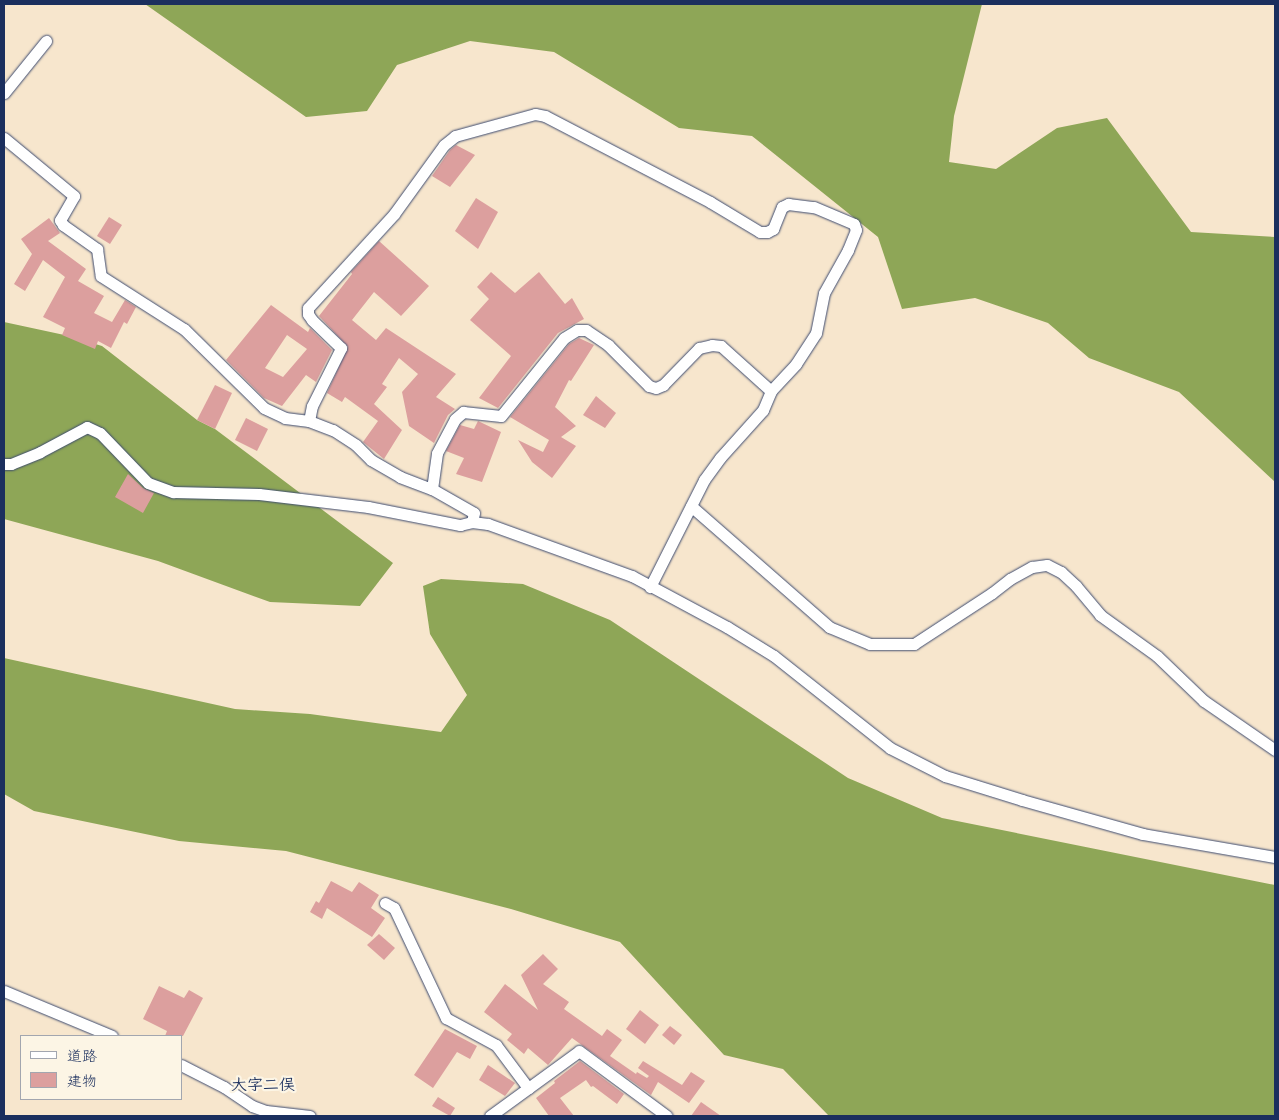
<!DOCTYPE html>
<meta charset="utf-8">
<style>
body{margin:0}
#map{position:relative;width:1279px;height:1120px;overflow:hidden;background:#f7e6cd;font-family:"Playpen Sans","Klee One",sans-serif}
div>[style]{position:absolute}
[style*='--x']{left:calc(var(--x)*1px);top:calc(var(--y)*1px);width:calc(var(--w)*1px);rotate:calc(var(--a)*1deg)}
.forest>*{inset:0;background:#8ea657}
.building>*{inset:0;background:#dc9f9e}
.roads{filter:drop-shadow(0 0 1px #3c4a6f) drop-shadow(0 0 1px #3c4a6f)}
.minor>*{height:11px;margin:-5.5px;padding:0 5.5px;transform-origin:5.5px;border-radius:5.5px;background:#fff}
span{translate:-50% -50%;white-space:nowrap;text-align:center;line-height:1.15;-webkit-text-stroke:4.5px #fcf5e5;paint-order:stroke}
.quarter-label{font-size:16px;color:#1b2f5e;font-weight:700}
.frame{position:absolute;inset:0;border:5px solid #1b2f5e;pointer-events:none}
.legend{position:absolute;left:20px;top:1035px;width:162px;height:65px;box-sizing:border-box;background:#fcf5e5;border:1px solid #a2a6af;margin:0;padding:6px 9px;list-style:none;font-size:15px;color:#1b2f5e}
.legend li{display:flex;align-items:center;gap:10px;height:25px}
.legend b{width:25px;border:1px solid #a2a6af}
</style>
<div id="map">
<div class="forest">
<i style="clip-path:polygon(145px 4px,982px 4px,954px 116px,949px 162px,996px 169px,1057px 128px,1107px 118px,1191px 232px,1275px 237px,1275px 482px,1179px 392px,1089px 358px,1048px 323px,975px 298px,902px 309px,878px 237px,752px 136px,679px 128px,554px 52px,470px 41px,397px 65px,367px 111px,306px 117px)"></i>
<i style="clip-path:polygon(4px 322px,69px 336px,102px 346px,197px 420px,215px 429px,393px 563px,360px 606px,270px 602px,158px 561px,4px 519px)"></i>
<i style="clip-path:polygon(441px 579px,523px 584px,610px 620px,848px 778px,942px 818px,1275px 885px,1275px 1116px,829px 1116px,783px 1069px,724px 1055px,620px 942px,511px 909px,286px 851px,179px 841px,34px 811px,4px 794px,4px 658px,235px 709px,310px 714px,441px 732px,467px 695px,430px 634px,423px 586px)"></i>
</div>
<div class="building">
<i style="clip-path:polygon(456px 145px,475px 155px,450px 187px,432px 176px,450px 150px)"></i>
<i style="clip-path:polygon(476px 198px,498px 212px,478px 249px,455px 231px)"></i>
<i style="clip-path:polygon(109px 217px,122px 225px,110px 244px,97px 236px)"></i>
<i style="clip-path:polygon(49px 218px,60px 233px,48px 241px,86px 269px,78px 281px,104px 296px,94px 313px,112px 322px,125px 300px,136px 307px,127px 324px,124px 322px,111px 348px,98px 341px,95px 349px,62px 335px,65px 328px,43px 317px,65px 277px,43px 260px,25px 291px,14px 284px,32px 254px,21px 239px)"></i>
<i style="clip-path:polygon(379px 241px,429px 286px,401px 316px,374px 292px,352px 320px,376px 340px,386px 328px,456px 374px,436px 397px,455px 409px,448px 415px,434px 443px,409px 426px,402px 392px,418px 374px,399px 358px,382px 384px,387px 387px,374px 404px,402px 430px,384px 459px,363px 442px,378px 421px,345px 397px,342px 402px,327px 393px,348px 347px,319px 316px,352px 274px,351px 272px)"></i>
<i style="clip-path:polygon(491px 272px,515px 293px,539px 272px,565px 304px,572px 298px,584px 319px,558px 333px,498px 408px,479px 398px,511px 356px,470px 320px,489px 299px,477px 287px)"></i>
<i style="clip-path:polygon(evenodd,271px 305px,308px 332px,310px 328px,332px 350px,316px 382px,306px 375px,282px 406px,264px 398px,226px 360px,271px 305px,287px 335px,307px 349px,283px 377px,265px 368px,287px 335px)"></i>
<i style="clip-path:polygon(579px 338px,594px 345px,571px 381px,569px 380px,555px 407px,576px 426px,561px 437px,576px 446px,552px 478px,532px 462px,518px 440px,543px 452px,549px 440px,510px 417px,569px 344px)"></i>
<i style="clip-path:polygon(215px 385px,232px 393px,215px 429px,197px 420px)"></i>
<i style="clip-path:polygon(596px 396px,616px 413px,605px 428px,583px 415px)"></i>
<i style="clip-path:polygon(246px 418px,268px 429px,257px 451px,235px 440px)"></i>
<i style="clip-path:polygon(478px 421px,501px 432px,482px 482px,456px 474px,464px 458px,446px 451px,460px 425px,474px 429px)"></i>
<i style="clip-path:polygon(128px 474px,143px 488px,154px 493px,143px 513px,115px 497px)"></i>
<i style="clip-path:polygon(331px 881px,352px 892px,359px 882px,379px 895px,371px 908px,385px 918px,372px 937px,327px 908px,322px 919px,310px 912px,316px 901px,319px 903px)"></i>
<i style="clip-path:polygon(379px 934px,395px 948px,384px 960px,367px 945px)"></i>
<i style="clip-path:polygon(543px 954px,558px 969px,543px 984px,569px 1002px,564px 1009px,602px 1036px,607px 1029px,622px 1040px,610px 1056px,636px 1074px,637px 1072px,647px 1078px,649px 1076px,638px 1068px,643px 1061px,682px 1085px,691px 1072px,705px 1081px,689px 1103px,658px 1082px,651px 1095px,572px 1038px,548px 1065px,528px 1048px,524px 1054px,507px 1040px,512px 1034px,484px 1012px,505px 984px,538px 1010px,521px 975px)"></i>
<i style="clip-path:polygon(159px 986px,184px 998px,189px 990px,203px 998px,183px 1036px,165px 1036px,167px 1031px,143px 1019px)"></i>
<i style="clip-path:polygon(640px 1010px,659px 1025px,645px 1044px,626px 1029px)"></i>
<i style="clip-path:polygon(670px 1026px,682px 1035px,674px 1045px,662px 1035px)"></i>
<i style="clip-path:polygon(445px 1029px,477px 1046px,470px 1059px,457px 1052px,433px 1088px,414px 1075px)"></i>
<i style="clip-path:polygon(580px 1061px,624px 1094px,617px 1104px,593px 1086px,591px 1087px,586px 1080px,560px 1098px,574px 1116px,549px 1116px,536px 1098px,555px 1083px,554px 1081px)"></i>
<i style="clip-path:polygon(488px 1065px,515px 1083px,505px 1096px,479px 1080px)"></i>
<i style="clip-path:polygon(438px 1097px,455px 1108px,450px 1116px,432px 1106px)"></i>
<i style="clip-path:polygon(701px 1102px,721px 1116px,691px 1116px)"></i>
</div>
<div class="roads">
<div class="minor">
<i style="--x:4;--y:93;--w:67;--a:-51.1"></i>
<i style="--x:4;--y:138;--w:91;--a:39.6"></i>
<i style="--x:74;--y:196;--w:28;--a:120"></i>
<i style="--x:60;--y:220;--w:6;--a:59"></i>
<i style="--x:63;--y:225;--w:42;--a:35.2"></i>
<i style="--x:97;--y:249;--w:27;--a:82"></i>
<i style="--x:101;--y:276;--w:98;--a:32.6"></i>
<i style="--x:184;--y:329;--w:112;--a:44.6"></i>
<i style="--x:264;--y:408;--w:23;--a:25"></i>
<i style="--x:285;--y:418;--w:24;--a:7"></i>
<i style="--x:309;--y:421;--w:26;--a:21"></i>
<i style="--x:333;--y:430;--w:27;--a:33"></i>
<i style="--x:356;--y:445;--w:21;--a:45"></i>
<i style="--x:371;--y:460;--w:34;--a:30"></i>
<i style="--x:400;--y:477;--w:34;--a:21"></i>
<i style="--x:432;--y:489;--w:48;--a:29.7"></i>
<i style="--x:474;--y:513;--w:9;--a:103"></i>
<i style="--x:309;--y:421;--w:15;--a:-79"></i>
<i style="--x:312;--y:406;--w:65;--a:-63.4"></i>
<i style="--x:341;--y:348;--w:40;--a:-136"></i>
<i style="--x:312;--y:320;--w:7;--a:-124"></i>
<i style="--x:308;--y:314;--w:6;--a:-90"></i>
<i style="--x:308;--y:308;--w:127;--a:-47.5"></i>
<i style="--x:394;--y:214;--w:85;--a:-54.1"></i>
<i style="--x:444;--y:145;--w:14;--a:-39"></i>
<i style="--x:455;--y:136;--w:83;--a:-15.4"></i>
<i style="--x:535;--y:114;--w:10;--a:11"></i>
<i style="--x:545;--y:116;--w:186;--a:27.5"></i>
<i style="--x:710;--y:202;--w:58;--a:31"></i>
<i style="--x:760;--y:232;--w:7;--a:0"></i>
<i style="--x:767;--y:232;--w:7;--a:-27"></i>
<i style="--x:773;--y:229;--w:24;--a:-68"></i>
<i style="--x:782;--y:207;--w:7;--a:-27"></i>
<i style="--x:788;--y:204;--w:26;--a:7"></i>
<i style="--x:814;--y:207;--w:43;--a:23"></i>
<i style="--x:854;--y:224;--w:6;--a:72"></i>
<i style="--x:856;--y:230;--w:22;--a:112"></i>
<i style="--x:848;--y:250;--w:49;--a:119.2"></i>
<i style="--x:824;--y:293;--w:41;--a:101.3"></i>
<i style="--x:816;--y:333;--w:37;--a:123"></i>
<i style="--x:796;--y:364;--w:37;--a:133"></i>
<i style="--x:771;--y:391;--w:21;--a:113"></i>
<i style="--x:763;--y:410;--w:64;--a:131.9"></i>
<i style="--x:720;--y:458;--w:27;--a:126"></i>
<i style="--x:704;--y:480;--w:120;--a:116.8"></i>
<i style="--x:4;--y:464;--w:7;--a:0"></i>
<i style="--x:11;--y:464;--w:31;--a:-22"></i>
<i style="--x:40;--y:452;--w:53;--a:-28"></i>
<i style="--x:87;--y:427;--w:14;--a:25"></i>
<i style="--x:100;--y:433;--w:69;--a:46.2"></i>
<i style="--x:148;--y:483;--w:27;--a:20"></i>
<i style="--x:173;--y:492;--w:86;--a:1.3"></i>
<i style="--x:259;--y:494;--w:110;--a:6.8"></i>
<i style="--x:368;--y:507;--w:94;--a:11.1"></i>
<i style="--x:460;--y:525;--w:12;--a:-14"></i>
<i style="--x:472;--y:522;--w:16;--a:7"></i>
<i style="--x:488;--y:524;--w:153;--a:19.9"></i>
<i style="--x:632;--y:576;--w:108;--a:28.2"></i>
<i style="--x:727;--y:627;--w:55;--a:31.7"></i>
<i style="--x:774;--y:656;--w:148;--a:38.4"></i>
<i style="--x:890;--y:748;--w:62;--a:27"></i>
<i style="--x:945;--y:776;--w:81;--a:17.3"></i>
<i style="--x:1022;--y:800;--w:126;--a:15.7"></i>
<i style="--x:1143;--y:834;--w:134;--a:9.9"></i>
<i style="--x:432;--y:489;--w:36;--a:-82"></i>
<i style="--x:437;--y:453;--w:38;--a:-62"></i>
<i style="--x:455;--y:419;--w:11;--a:-41"></i>
<i style="--x:463;--y:412;--w:38;--a:6"></i>
<i style="--x:501;--y:416;--w:100;--a:-51.1"></i>
<i style="--x:564;--y:338;--w:15;--a:-32"></i>
<i style="--x:577;--y:330;--w:9;--a:0"></i>
<i style="--x:586;--y:330;--w:27;--a:34"></i>
<i style="--x:608;--y:345;--w:58;--a:45"></i>
<i style="--x:649;--y:386;--w:7;--a:16"></i>
<i style="--x:656;--y:388;--w:8;--a:-23"></i>
<i style="--x:663;--y:385;--w:52;--a:-45.8"></i>
<i style="--x:699;--y:348;--w:13;--a:-13"></i>
<i style="--x:712;--y:345;--w:9;--a:6"></i>
<i style="--x:721;--y:346;--w:67;--a:42"></i>
<i style="--x:691;--y:506;--w:184;--a:41.2"></i>
<i style="--x:829;--y:627;--w:44;--a:22.5"></i>
<i style="--x:870;--y:644;--w:44;--a:0"></i>
<i style="--x:914;--y:644;--w:93;--a:-33.2"></i>
<i style="--x:992;--y:593;--w:23;--a:-38"></i>
<i style="--x:1010;--y:579;--w:25;--a:-29"></i>
<i style="--x:1032;--y:567;--w:15;--a:-8"></i>
<i style="--x:1047;--y:565;--w:16;--a:27"></i>
<i style="--x:1061;--y:572;--w:21;--a:43"></i>
<i style="--x:1076;--y:586;--w:38;--a:50"></i>
<i style="--x:1100;--y:615;--w:70;--a:35.7"></i>
<i style="--x:1157;--y:656;--w:65;--a:43.8"></i>
<i style="--x:1204;--y:701;--w:86;--a:34.6"></i>
<i style="--x:385;--y:903;--w:10;--a:29"></i>
<i style="--x:394;--y:908;--w:122;--a:64.7"></i>
<i style="--x:446;--y:1018;--w:57;--a:28.4"></i>
<i style="--x:496;--y:1045;--w:54;--a:53.3"></i>
<i style="--x:4;--y:991;--w:117;--a:22.6"></i>
<i style="--x:181;--y:1065;--w:48;--a:27.1"></i>
<i style="--x:224;--y:1087;--w:34;--a:34"></i>
<i style="--x:252;--y:1106;--w:15;--a:20"></i>
<i style="--x:266;--y:1111;--w:44;--a:6.5"></i>
<i style="--x:490;--y:1116;--w:110;--a:-36.1"></i>
<i style="--x:579;--y:1051;--w:109;--a:36.5"></i>
</div>
</div>
<div class="quarter-label">
<span style="left:263px;top:1083px">大字二俣</span>
</div>
<div class="frame"></div>
<ul class="legend">
<li><b style="height:6px;background:#fff"></b>道路</li>
<li><b style="height:14px;background:#dc9f9e"></b>建物</li>
</ul>
</div>
